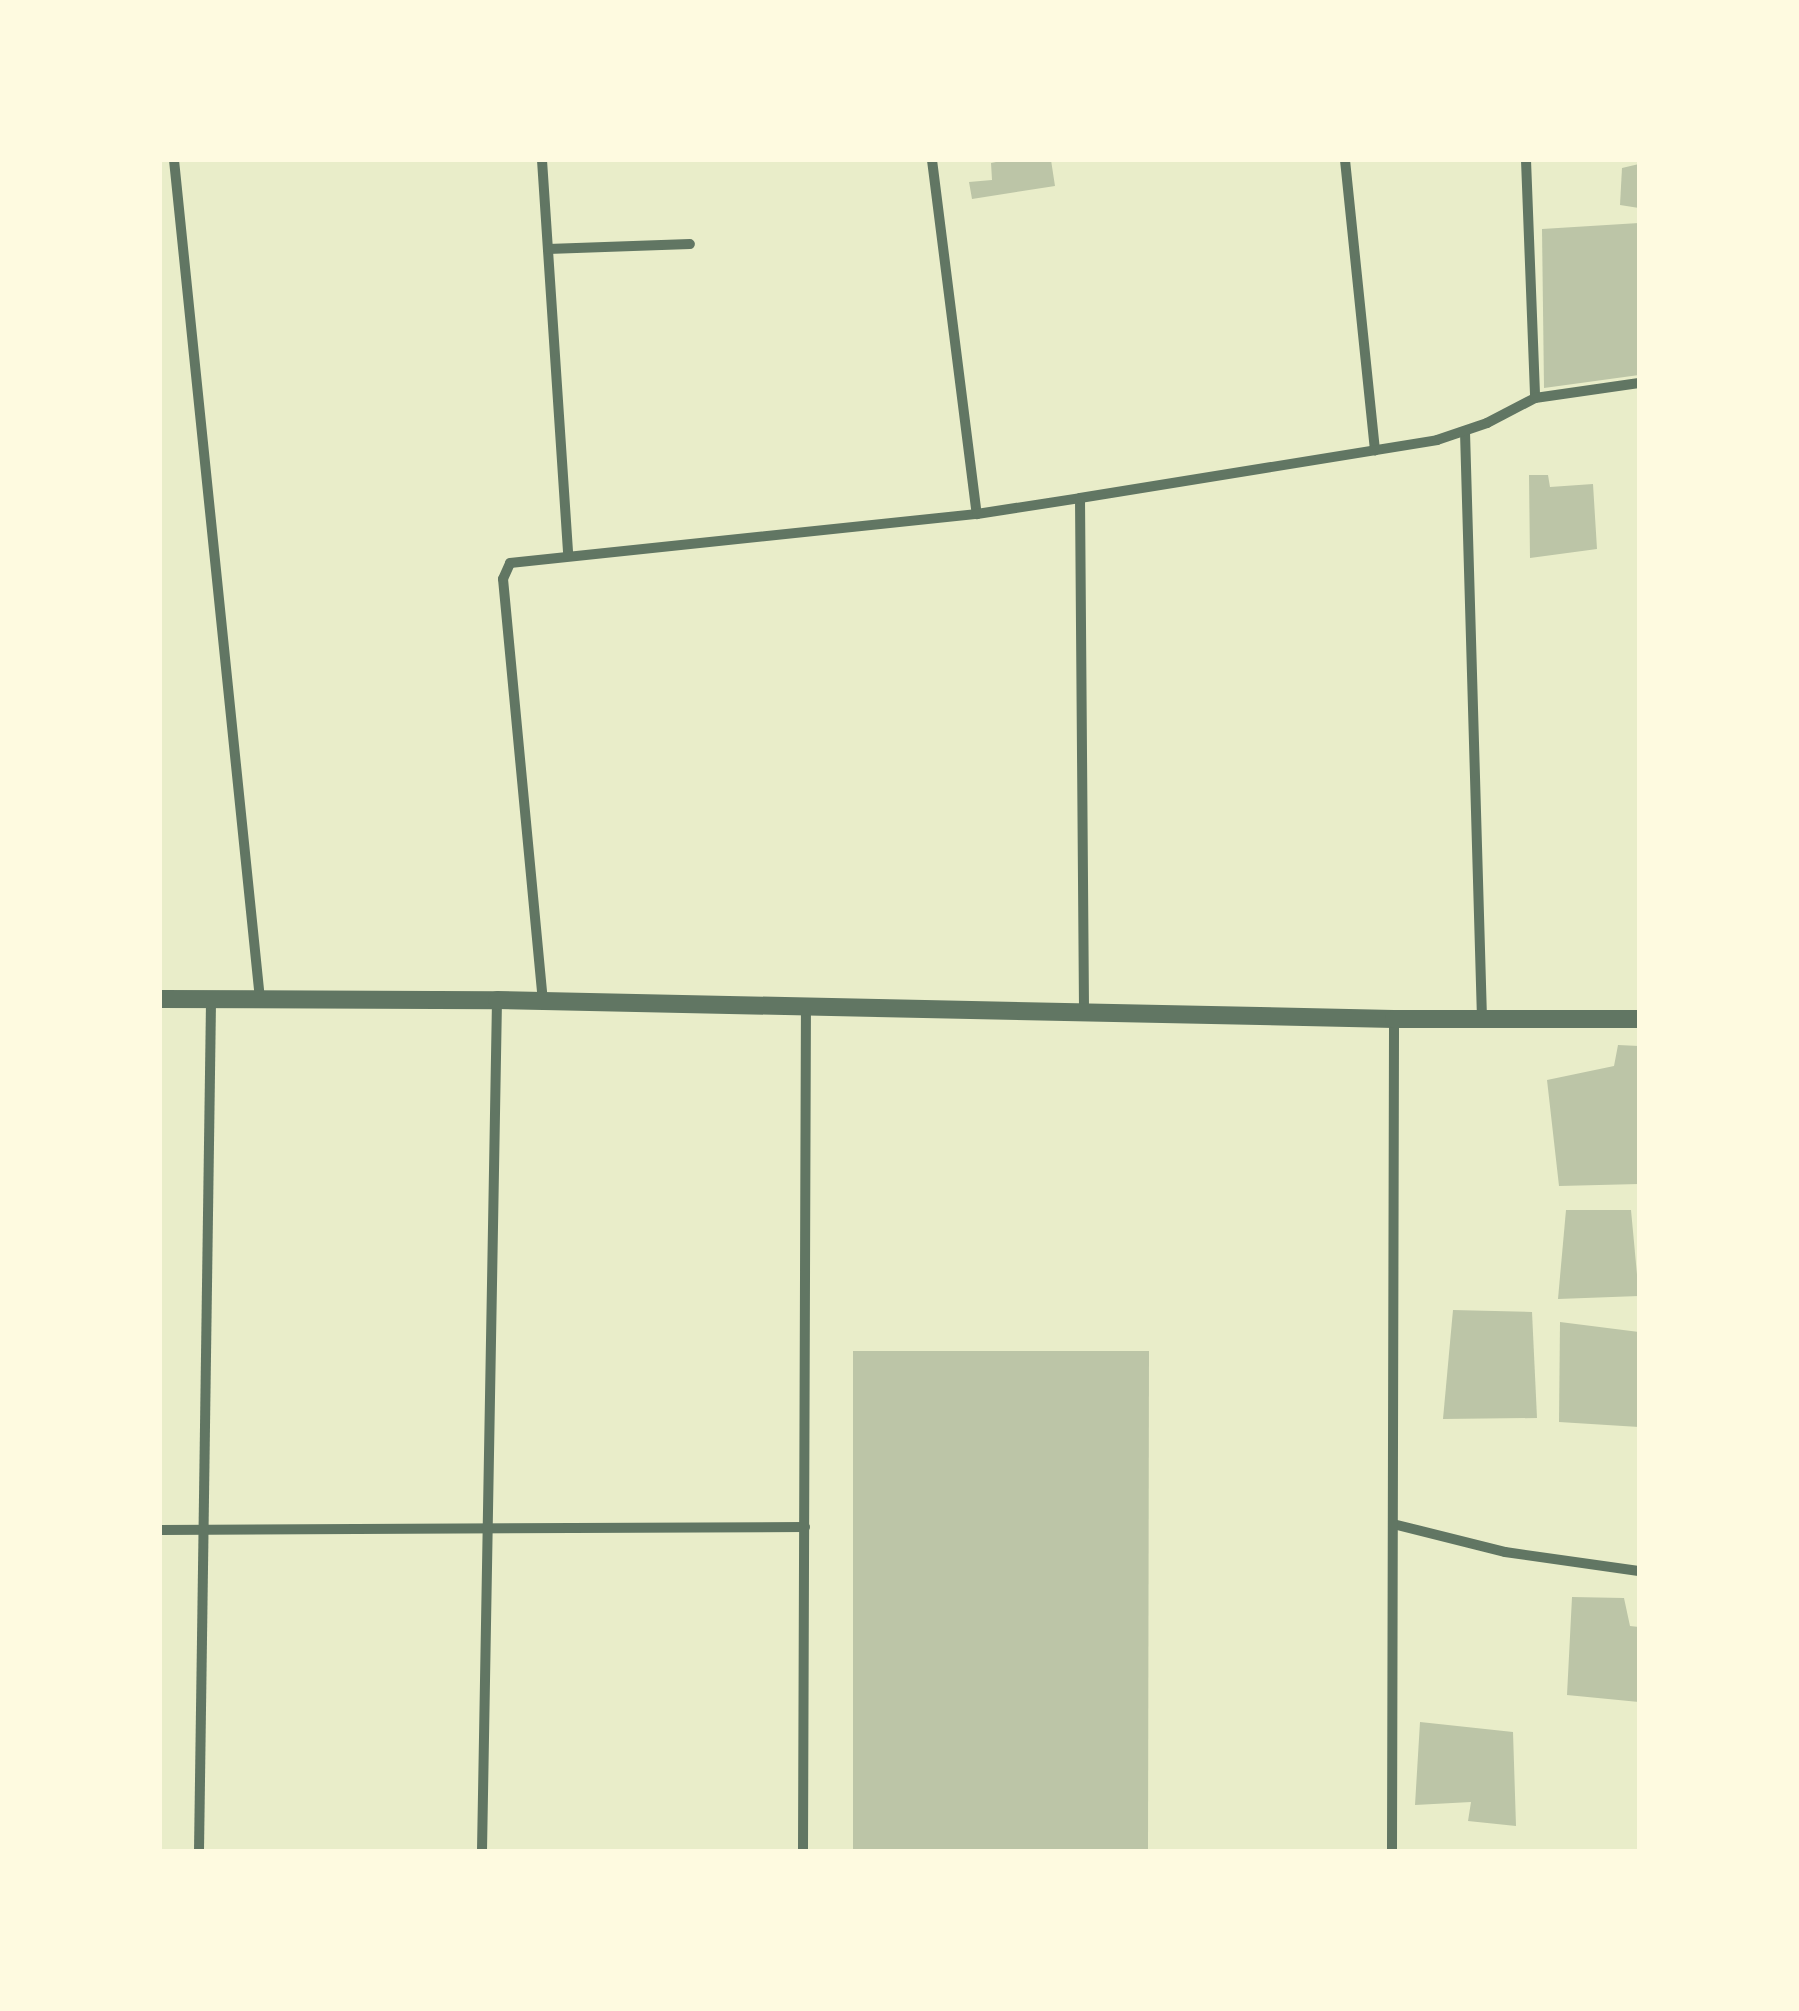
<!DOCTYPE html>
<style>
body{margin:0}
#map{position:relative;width:1799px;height:2011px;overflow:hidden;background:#e9edc9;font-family:"PT Sans Narrow",sans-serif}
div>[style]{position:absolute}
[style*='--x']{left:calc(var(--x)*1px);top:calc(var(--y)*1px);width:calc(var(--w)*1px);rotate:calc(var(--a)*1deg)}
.building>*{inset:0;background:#bcc5a7}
.minor>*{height:10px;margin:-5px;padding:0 5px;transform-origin:5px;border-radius:5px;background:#617663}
.tertiary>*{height:18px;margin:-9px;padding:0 9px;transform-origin:9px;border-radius:9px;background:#617663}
span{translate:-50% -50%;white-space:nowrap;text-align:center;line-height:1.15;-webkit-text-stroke:8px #fefae0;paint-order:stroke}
.frame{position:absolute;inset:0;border:162px solid #fefae0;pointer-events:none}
</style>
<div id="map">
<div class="building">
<i style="clip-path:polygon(1006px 160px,1051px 160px,1055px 186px,972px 199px,969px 182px,992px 180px,991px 163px)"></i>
<i style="clip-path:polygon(1639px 164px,1639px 208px,1620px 205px,1622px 168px)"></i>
<i style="clip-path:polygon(1639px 223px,1639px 375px,1544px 388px,1542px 229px)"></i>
<i style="clip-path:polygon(1529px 475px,1548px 475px,1550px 487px,1593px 484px,1597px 549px,1530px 558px)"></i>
<i style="clip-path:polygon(1618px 1045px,1639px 1046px,1639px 1184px,1559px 1186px,1547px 1080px,1614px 1066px)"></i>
<i style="clip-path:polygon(1566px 1210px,1631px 1210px,1639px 1296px,1558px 1299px)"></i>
<i style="clip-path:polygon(1453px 1310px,1532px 1312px,1537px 1418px,1443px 1419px)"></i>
<i style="clip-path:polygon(1560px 1322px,1639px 1332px,1639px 1427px,1559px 1422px)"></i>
<i style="clip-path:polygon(853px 1351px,1149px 1351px,1148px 1851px,853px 1851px)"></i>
<i style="clip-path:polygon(1572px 1597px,1624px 1598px,1630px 1626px,1639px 1627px,1639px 1702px,1567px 1695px)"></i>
<i style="clip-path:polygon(1420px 1722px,1513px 1732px,1516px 1826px,1468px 1821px,1471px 1802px,1415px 1805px)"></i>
</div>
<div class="minor">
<i style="--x:174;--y:160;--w:844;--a:84.15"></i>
<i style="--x:542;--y:160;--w:396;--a:86.2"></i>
<i style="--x:932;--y:160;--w:357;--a:82.8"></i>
<i style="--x:1345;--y:160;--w:292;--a:84.1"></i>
<i style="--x:1526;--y:160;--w:238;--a:87.8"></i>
<i style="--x:548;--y:249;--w:142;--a:-2"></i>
<i style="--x:1465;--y:432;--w:586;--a:88.34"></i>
<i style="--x:1080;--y:498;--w:512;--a:89.55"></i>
<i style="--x:543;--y:1002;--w:425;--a:-95.4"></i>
<i style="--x:503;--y:579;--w:17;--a:-66"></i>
<i style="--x:510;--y:563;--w:470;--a:-6"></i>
<i style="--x:977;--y:514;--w:104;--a:-8.8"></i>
<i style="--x:1080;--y:498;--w:362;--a:-9.2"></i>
<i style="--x:1437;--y:440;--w:53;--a:-18.8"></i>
<i style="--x:1487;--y:423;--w:54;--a:-27.5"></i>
<i style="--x:1535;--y:398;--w:105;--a:-8.2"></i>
<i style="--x:1393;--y:1524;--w:115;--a:14"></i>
<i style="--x:1505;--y:1552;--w:135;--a:8.1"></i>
<i style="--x:160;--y:1530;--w:645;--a:-0.27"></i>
<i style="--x:199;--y:1851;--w:850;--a:-89.19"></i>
<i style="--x:482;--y:1851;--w:851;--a:-88.99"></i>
<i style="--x:803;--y:1851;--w:842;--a:-89.8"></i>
<i style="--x:1392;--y:1851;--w:832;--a:-89.86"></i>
</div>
<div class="tertiary">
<i style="--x:160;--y:999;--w:337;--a:0.2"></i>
<i style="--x:497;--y:1000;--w:897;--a:1.21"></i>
<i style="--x:1394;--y:1019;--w:245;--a:0"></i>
</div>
<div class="frame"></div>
</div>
